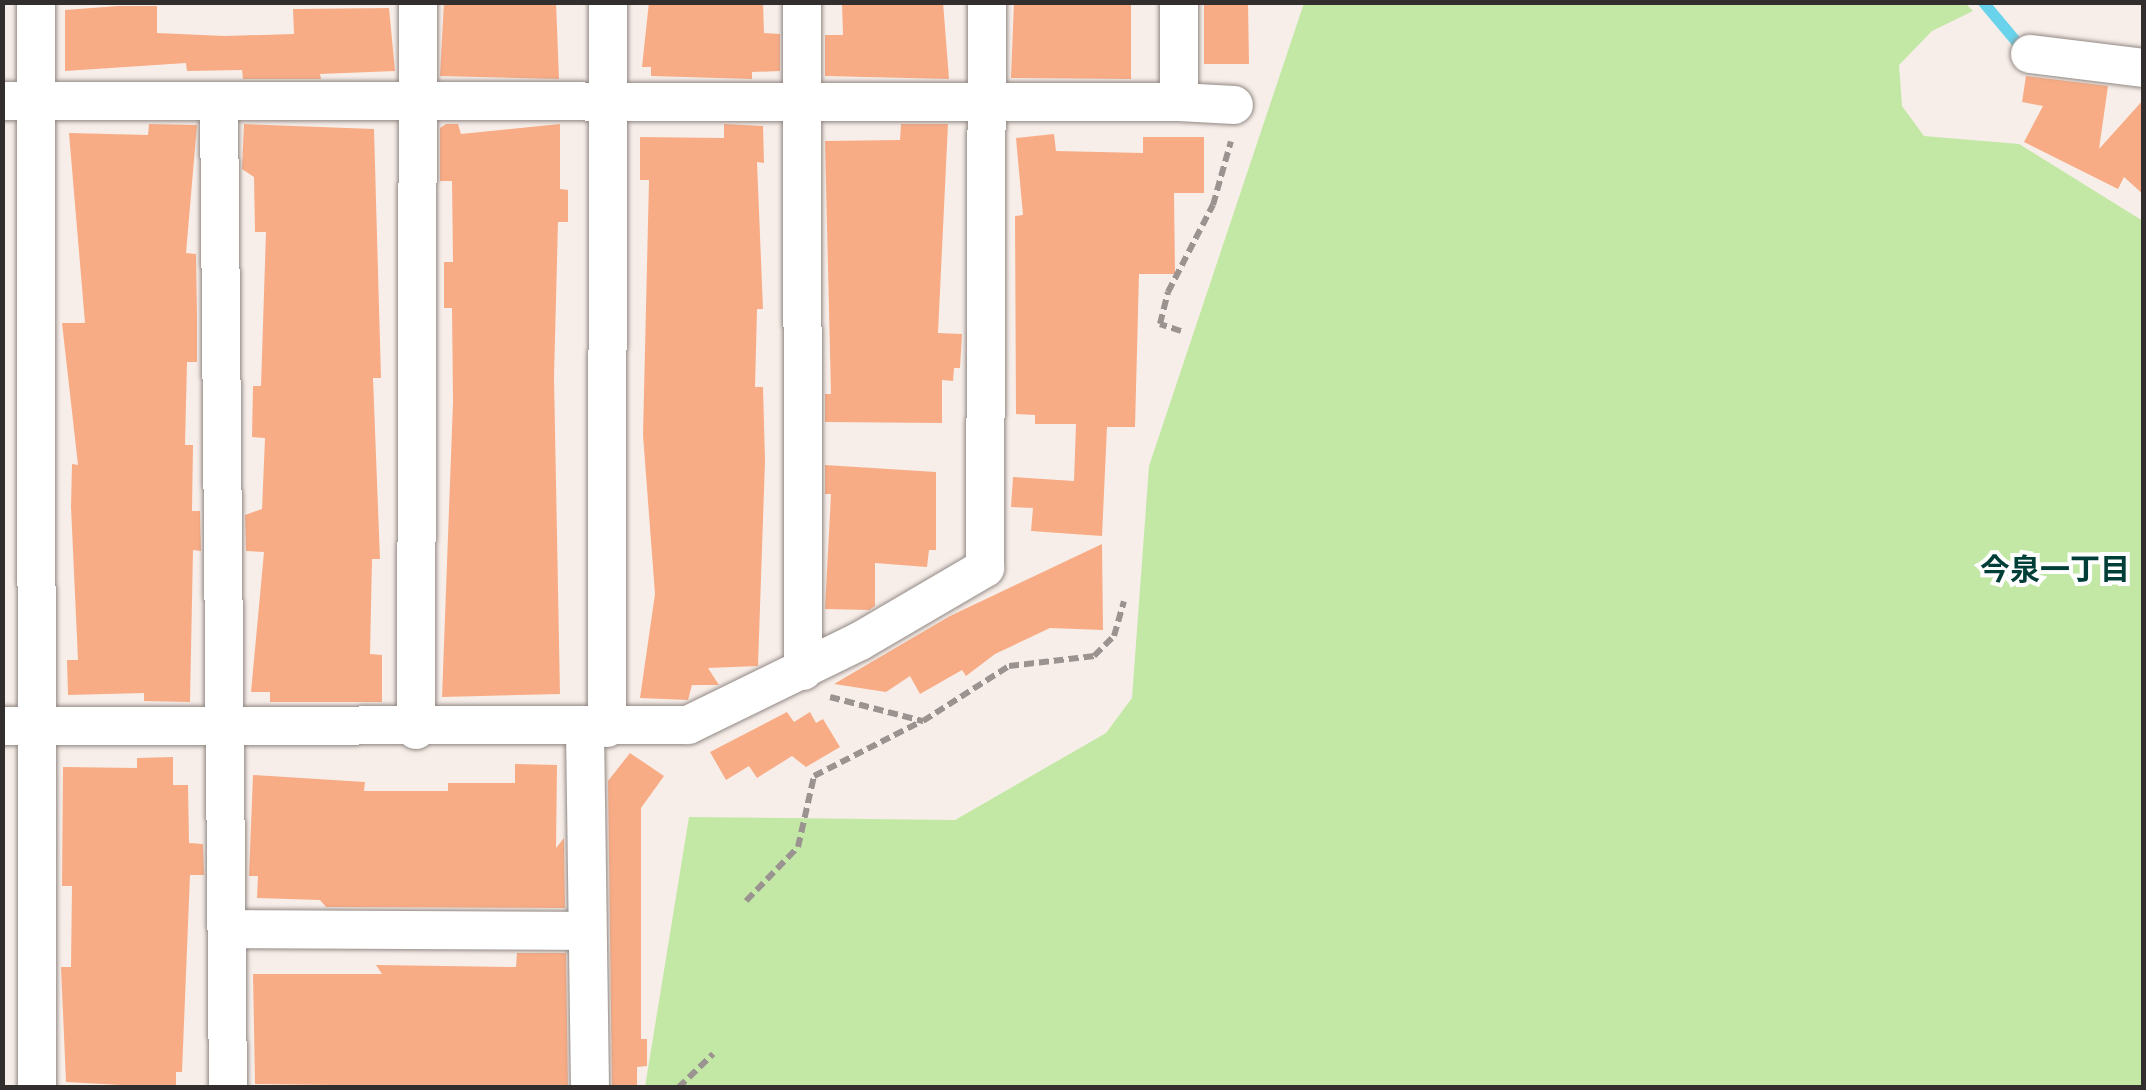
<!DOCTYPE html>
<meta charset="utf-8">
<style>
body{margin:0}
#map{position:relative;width:2146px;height:1090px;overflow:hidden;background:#f7eee9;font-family:Bitter,"Noto Sans JP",serif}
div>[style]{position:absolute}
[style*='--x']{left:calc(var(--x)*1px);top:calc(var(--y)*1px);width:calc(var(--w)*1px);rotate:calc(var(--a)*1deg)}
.green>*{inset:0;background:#c3e8a6}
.stream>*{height:11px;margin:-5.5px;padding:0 5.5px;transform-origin:5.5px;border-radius:5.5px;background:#68d3ea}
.building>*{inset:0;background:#f8ac85}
.path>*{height:6px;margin-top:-3px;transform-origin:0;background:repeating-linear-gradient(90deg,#9a9390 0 10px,transparent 0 15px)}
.roads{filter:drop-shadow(0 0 2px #918884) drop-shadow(0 0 2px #918884)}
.minor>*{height:38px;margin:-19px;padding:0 19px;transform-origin:19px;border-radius:19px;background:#fff}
span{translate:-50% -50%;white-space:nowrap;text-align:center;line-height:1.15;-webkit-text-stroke:8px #fff;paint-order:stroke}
.neighbourhood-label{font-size:30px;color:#003f38;font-weight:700}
.frame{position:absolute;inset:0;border:5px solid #322e2d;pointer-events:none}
</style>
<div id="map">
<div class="green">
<i style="clip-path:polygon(1304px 3px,1965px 3px,1973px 11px,1932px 31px,1899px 65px,1902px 106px,1924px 136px,2019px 144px,2143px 221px,2143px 1087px,645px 1087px,689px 817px,955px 820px,1106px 733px,1132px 698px,1149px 466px)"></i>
</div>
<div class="stream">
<i style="--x:1983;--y:2;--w:65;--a:50"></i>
</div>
<div class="building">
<i style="clip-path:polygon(444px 2px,556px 2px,559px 79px,440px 76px)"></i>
<i style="clip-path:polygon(649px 2px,763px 2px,764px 33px,780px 34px,780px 71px,752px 72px,752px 79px,651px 76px,651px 67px,642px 67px)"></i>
<i style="clip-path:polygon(842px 2px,943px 2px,949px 79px,825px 76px,825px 35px,843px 35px)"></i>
<i style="clip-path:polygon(1014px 2px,1131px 2px,1131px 79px,1011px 78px)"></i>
<i style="clip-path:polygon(1204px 2px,1248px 2px,1249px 64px,1204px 64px)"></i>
<i style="clip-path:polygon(118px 6px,157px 6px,157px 33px,224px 36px,294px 34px,293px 9px,389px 8px,395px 71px,320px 74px,321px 79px,243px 79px,242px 70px,187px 71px,186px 63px,65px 71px,65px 10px)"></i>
<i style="clip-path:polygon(2026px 76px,2108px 86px,2099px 149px,2144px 99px,2144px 195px,2124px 177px,2118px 189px,2024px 142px,2043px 106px,2022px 102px)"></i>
<i style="clip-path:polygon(149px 124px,197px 125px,186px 253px,196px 254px,197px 318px,197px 362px,187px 362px,185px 445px,193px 445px,192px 511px,200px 511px,201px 551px,193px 550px,190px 702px,144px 701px,144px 693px,68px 695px,67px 660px,78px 660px,71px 507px,72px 464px,78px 465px,62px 323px,85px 323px,69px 133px,148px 135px)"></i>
<i style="clip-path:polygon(244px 124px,374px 129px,381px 378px,373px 378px,380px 559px,372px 559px,370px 654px,382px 655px,382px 702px,270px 702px,270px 692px,251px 692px,264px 552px,246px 551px,245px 515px,262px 509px,265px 438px,252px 437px,253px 386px,261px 386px,266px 232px,255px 232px,254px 177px,242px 169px)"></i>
<i style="clip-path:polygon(446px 124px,458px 124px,461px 134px,560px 124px,560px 189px,568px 190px,568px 222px,558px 222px,554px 377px,560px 694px,442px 697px,453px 402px,452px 308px,444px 308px,444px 262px,453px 262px,452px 181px,440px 181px,440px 128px)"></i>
<i style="clip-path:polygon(724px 124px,763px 126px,764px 163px,757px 162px,763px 309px,757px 309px,755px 387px,763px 387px,765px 461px,758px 666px,708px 668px,719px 685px,692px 685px,688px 700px,640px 698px,655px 594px,643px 435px,649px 180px,640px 180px,640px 137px,724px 138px)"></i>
<i style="clip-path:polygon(901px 124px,948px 124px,938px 333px,962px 334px,960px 368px,954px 368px,953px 381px,942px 380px,942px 423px,825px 422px,825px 394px,831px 394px,825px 141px,900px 140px)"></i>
<i style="clip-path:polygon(1054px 134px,1056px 151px,1143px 153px,1143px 137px,1204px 137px,1204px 193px,1174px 193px,1175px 274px,1139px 274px,1135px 427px,1107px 427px,1102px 536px,1031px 531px,1033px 508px,1011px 507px,1013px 477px,1074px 481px,1076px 424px,1035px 424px,1035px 415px,1016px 414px,1015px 216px,1023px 215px,1016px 138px)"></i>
<i style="clip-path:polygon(825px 465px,936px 472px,936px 550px,929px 550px,927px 567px,875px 563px,875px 606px,869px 610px,825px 609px,831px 494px,825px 494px)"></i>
<i style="clip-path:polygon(1102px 544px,1103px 630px,1050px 628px,995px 654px,966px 676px,962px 670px,920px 694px,910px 676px,886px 692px,834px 684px,950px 616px)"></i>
<i style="clip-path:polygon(787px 712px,794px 722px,810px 712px,816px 723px,823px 719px,840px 747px,806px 767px,792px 756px,757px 778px,749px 766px,726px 780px,710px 752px)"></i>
<i style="clip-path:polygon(630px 753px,664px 776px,641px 808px,641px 1039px,647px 1039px,647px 1066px,637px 1067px,637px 1086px,612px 1088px,608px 781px)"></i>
<i style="clip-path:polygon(173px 757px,173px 785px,188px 785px,189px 843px,203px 844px,204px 875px,190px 875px,182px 1072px,176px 1072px,176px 1088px,66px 1082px,61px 967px,71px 967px,72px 886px,62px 886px,63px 767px,137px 768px,137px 758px)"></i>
<i style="clip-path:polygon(515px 764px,557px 765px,556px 848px,564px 838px,565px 908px,326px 907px,320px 900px,257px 898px,258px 876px,249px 876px,253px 775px,365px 782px,364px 791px,448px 791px,448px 783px,515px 783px)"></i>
<i style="clip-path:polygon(517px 953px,566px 953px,568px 1088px,255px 1084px,253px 974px,382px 974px,376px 965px,516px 967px)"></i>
</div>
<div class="path">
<i style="--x:1181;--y:331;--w:22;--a:-162"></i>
<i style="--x:1160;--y:324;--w:33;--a:-76"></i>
<i style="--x:1168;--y:292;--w:98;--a:-62.7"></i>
<i style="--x:1213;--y:205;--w:66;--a:-74.3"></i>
<i style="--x:830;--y:697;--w:96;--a:14.5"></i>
<i style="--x:923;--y:721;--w:102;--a:-32.6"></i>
<i style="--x:1009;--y:666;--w:86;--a:-6.7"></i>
<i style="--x:1094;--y:656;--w:28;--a:-45"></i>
<i style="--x:1114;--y:636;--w:36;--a:-74"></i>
<i style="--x:746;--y:901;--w:75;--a:-46.1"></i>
<i style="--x:798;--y:847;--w:73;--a:-77.3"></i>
<i style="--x:814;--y:776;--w:121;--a:-27"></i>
<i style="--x:678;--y:1088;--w:49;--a:-44.2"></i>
</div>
<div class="roads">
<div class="minor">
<i style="--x:36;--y:2;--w:1086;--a:89.95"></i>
<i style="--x:802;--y:2;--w:669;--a:89.91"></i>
<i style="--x:2030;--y:54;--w:115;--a:7"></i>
<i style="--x:2;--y:101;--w:1177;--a:0.05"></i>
<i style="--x:1179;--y:102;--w:100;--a:-90"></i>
<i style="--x:219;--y:102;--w:986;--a:89.48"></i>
<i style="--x:1179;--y:102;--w:55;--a:3.1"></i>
<i style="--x:2;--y:726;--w:686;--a:-0.08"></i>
<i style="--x:688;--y:725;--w:191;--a:-26"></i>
<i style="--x:860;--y:641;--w:145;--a:-30.3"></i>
<i style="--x:985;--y:568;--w:566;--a:-89.8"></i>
<i style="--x:607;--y:728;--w:726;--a:-89.92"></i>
<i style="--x:416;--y:730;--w:728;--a:-89.84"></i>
<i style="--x:585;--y:730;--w:358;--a:89.2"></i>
<i style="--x:229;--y:929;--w:356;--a:0.3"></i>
</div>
</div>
<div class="neighbourhood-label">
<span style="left:2055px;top:570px">今泉一丁目</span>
</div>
<div class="frame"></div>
</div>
